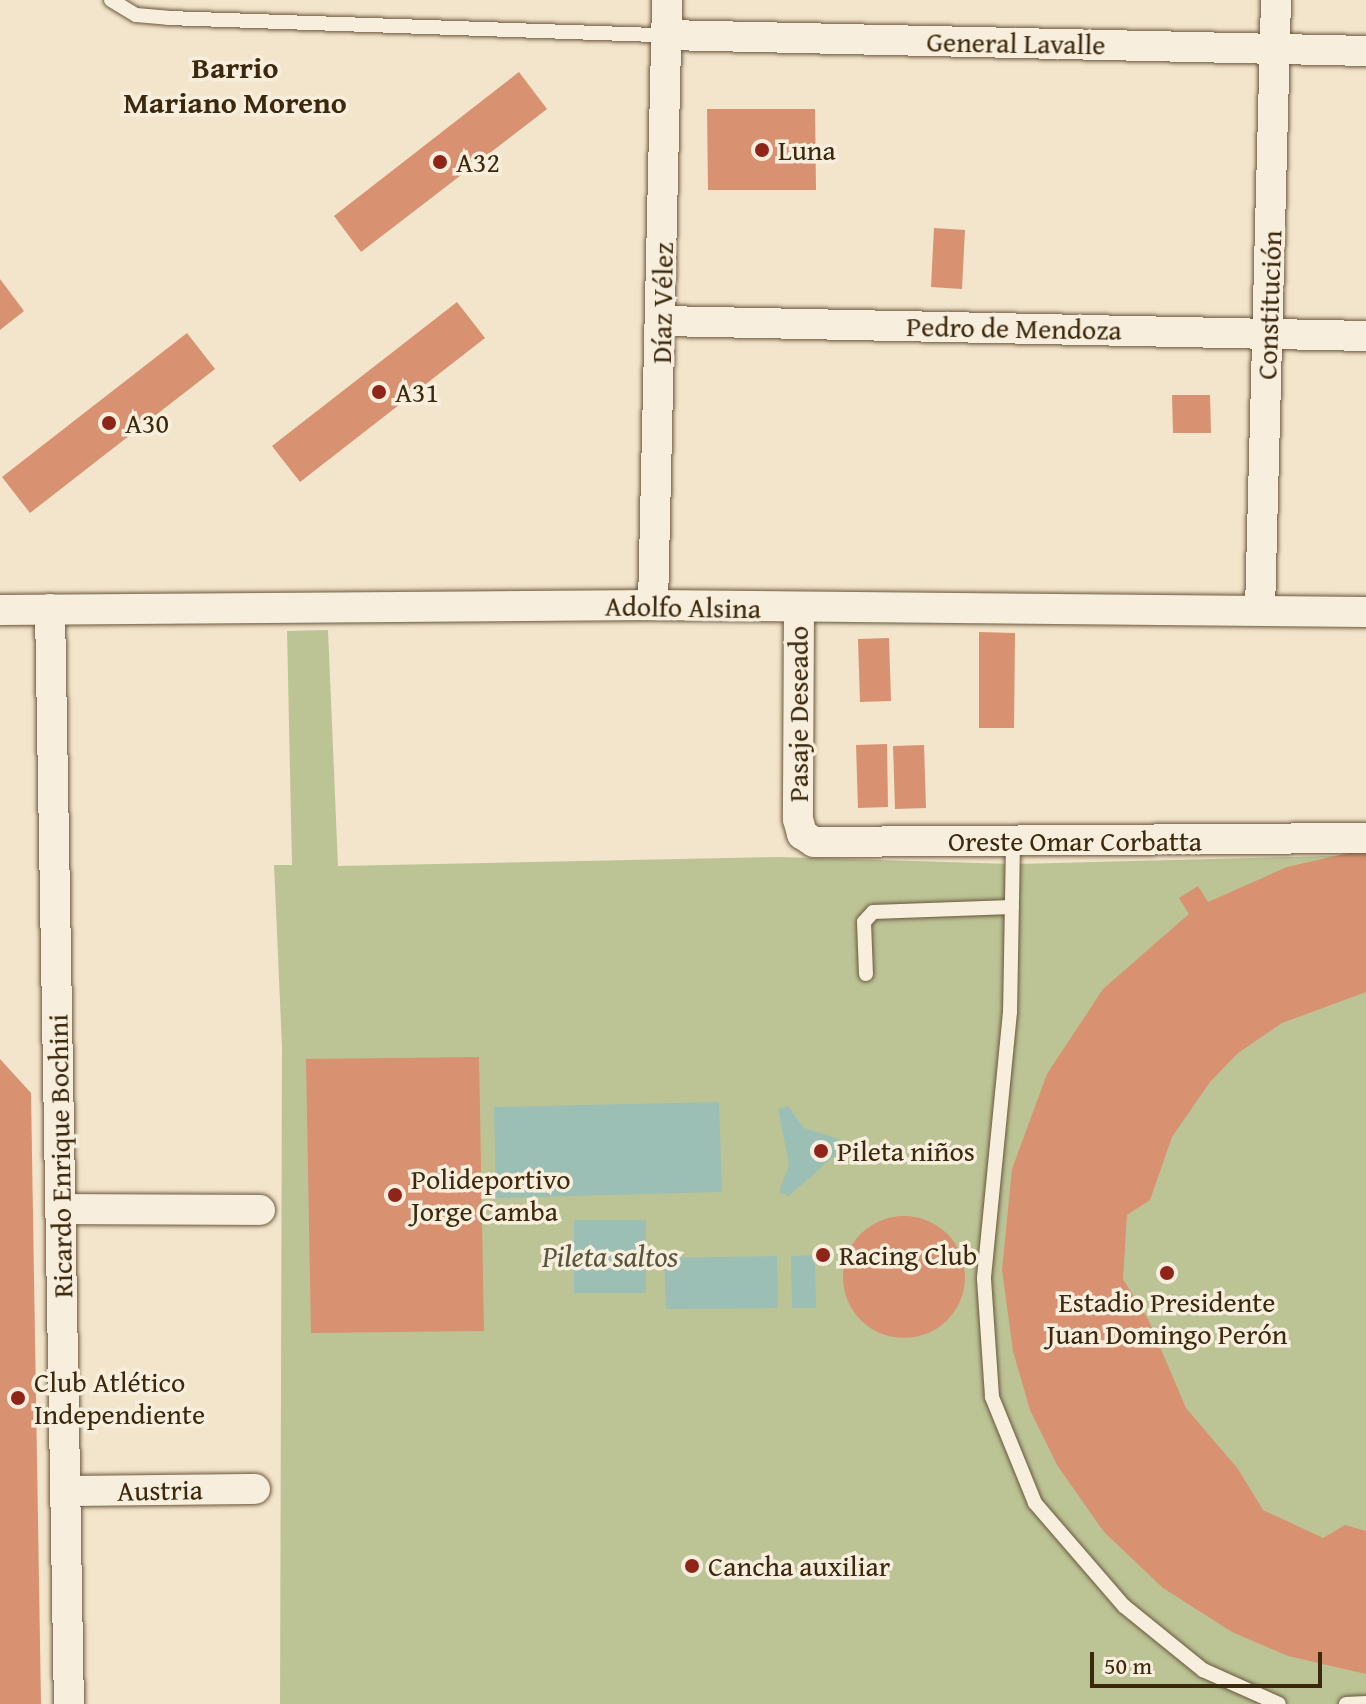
<!DOCTYPE html>
<meta charset="utf-8">
<style>
body{margin:0}
#map{position:relative;width:1366px;height:1704px;overflow:hidden;background:#f3e5cb;font-family:"Gentium Book Plus",serif}
div>[style]{position:absolute}
[style*='--x']{left:calc(var(--x)*1px);top:calc(var(--y)*1px);width:calc(var(--w)*1px);rotate:calc(var(--a)*1deg)}
.green>*{inset:0;background:#bcc496}
.water>*{inset:0;background:#9bbfb4}
.building>*{inset:0;background:#d89171}
.round{border-radius:50%}
.roads{filter:drop-shadow(0 0 2px #6a573c) drop-shadow(0 0 2px #6a573c)}
.lane>*{height:14px;margin:-7px;padding:0 7px;transform-origin:7px;border-radius:7px;background:#f7eedd}
.street>*{height:30px;margin:-15px;padding:0 15px;transform-origin:15px;border-radius:15px;background:#f7eedd}
.dots>*{width:22px;height:22px;translate:-50% -50%;box-sizing:border-box;border:4px solid #f7eedd;border-radius:50%}
span{translate:-50% -50%;white-space:nowrap;text-align:center;line-height:1.15;-webkit-text-stroke:7px #f7eedd;paint-order:stroke}
.street-label{font-size:28px;color:#3c280c}
.poi-label{font-size:28px;color:#3c280c}
.left{translate:0 -50%;text-align:left}
.neighbourhood-label{font-size:30px;color:#3c280c;font-weight:700}
.water-label{font-size:30px;color:#58553e;font-style:italic}
.scale{position:absolute;left:1090px;top:1652px;width:232px;height:36px;box-sizing:border-box;border:4px solid #3c280c;border-top:0;padding-left:10px;font-size:24px;line-height:28px;white-space:nowrap;color:#3c280c;-webkit-text-stroke:6px #f7eedd;paint-order:stroke}
</style>
<div id="map">
<div class="green">
<i style="clip-path:polygon(328px 630px,338px 866px,779px 857px,1012px 864px,1366px 855px,1366px 1704px,280px 1704px,282px 1047px,274px 865px,292px 865px,287px 631px)"></i>
</div>
<div class="water">
<i style="clip-path:polygon(719px 1102px,722px 1192px,496px 1198px,494px 1107px)"></i>
<i style="clip-path:polygon(788px 1106px,804px 1128px,857px 1145px,856px 1156px,832px 1158px,789px 1196px,779px 1192px,789px 1165px,778px 1109px)"></i>
<i style="clip-path:polygon(574px 1220px,646px 1220px,646px 1293px,574px 1293px)"></i>
<i style="clip-path:polygon(815px 1255px,816px 1308px,792px 1308px,791px 1256px)"></i>
<i style="clip-path:polygon(777px 1256px,778px 1308px,666px 1309px,664px 1258px)"></i>
</div>
<div class="building">
<i style="clip-path:polygon(519px 72px,547px 109px,361px 252px,334px 216px)"></i>
<i style="clip-path:polygon(707px 109px,815px 109px,816px 190px,708px 190px)"></i>
<i style="clip-path:polygon(934px 228px,965px 230px,962px 289px,931px 287px)"></i>
<i style="clip-path:polygon(0 279px,24px 311px,0 330px)"></i>
<i style="clip-path:polygon(457px 302px,485px 338px,300px 482px,272px 446px)"></i>
<i style="clip-path:polygon(187px 333px,215px 369px,30px 513px,2px 477px)"></i>
<i style="clip-path:polygon(1172px 395px,1210px 395px,1211px 433px,1173px 433px)"></i>
<i style="clip-path:polygon(979px 632px,1015px 633px,1014px 728px,979px 728px)"></i>
<i style="clip-path:polygon(889px 638px,891px 701px,860px 702px,858px 639px)"></i>
<i style="clip-path:polygon(887px 744px,888px 807px,858px 808px,856px 745px)"></i>
<i style="clip-path:polygon(924px 745px,926px 808px,895px 809px,893px 746px)"></i>
<i style="clip-path:polygon(1366px 849px,1366px 992px,1282px 1023px,1238px 1053px,1210px 1082px,1172px 1137px,1150px 1200px,1127px 1215px,1123px 1279px,1149px 1321px,1186px 1408px,1238px 1469px,1263px 1510px,1323px 1538px,1345px 1525px,1366px 1531px,1366px 1674px,1288px 1656px,1232px 1632px,1163px 1588px,1104px 1532px,1057px 1465px,1030px 1410px,1013px 1351px,1002px 1270px,1012px 1169px,1047px 1074px,1103px 989px,1189px 914px,1179px 898px,1198px 886px,1208px 902px,1287px 867px)"></i>
<i style="clip-path:polygon(479px 1057px,484px 1331px,311px 1333px,306px 1059px)"></i>
<i style="clip-path:polygon(0 1059px,31px 1093px,41px 1704px,0 1704px)"></i>
<i class="round" style="left:843px;top:1216px;width:122px;height:122px"></i>
</div>
<div class="roads">
<div class="lane">
<i style="--x:111;--y:0;--w:29;--a:31"></i>
<i style="--x:136;--y:15;--w:32;--a:5"></i>
<i style="--x:168;--y:18;--w:499;--a:2"></i>
<i style="--x:1013;--y:843;--w:169;--a:91"></i>
<i style="--x:1010;--y:1012;--w:268;--a:95.6"></i>
<i style="--x:984;--y:1279;--w:118;--a:86.1"></i>
<i style="--x:992;--y:1397;--w:114;--a:67.9"></i>
<i style="--x:1035;--y:1503;--w:136;--a:49.2"></i>
<i style="--x:1124;--y:1606;--w:102;--a:39"></i>
<i style="--x:1203;--y:1670;--w:83;--a:24.1"></i>
<i style="--x:866;--y:974;--w:52;--a:-92.2"></i>
<i style="--x:864;--y:922;--w:13;--a:-48"></i>
<i style="--x:873;--y:912;--w:139;--a:-2.1"></i>
<i style="--x:1346;--y:1704;--w:20;--a:-3"></i>
</div>
<div class="street">
<i style="--x:667;--y:35;--w:699;--a:1.31"></i>
<i style="--x:663;--y:321;--w:703;--a:1.22"></i>
<i style="--x:653;--y:605;--w:605;--a:-88.67"></i>
<i style="--x:50;--y:609;--w:1095;--a:89.01"></i>
<i style="--x:799;--y:609;--w:210;--a:90.3"></i>
<i style="--x:798;--y:819;--w:16;--a:75"></i>
<i style="--x:802;--y:834;--w:14;--a:34"></i>
<i style="--x:814;--y:842;--w:552;--a:-0.42"></i>
<i style="--x:0;--y:610;--w:653;--a:-0.44"></i>
<i style="--x:653;--y:605;--w:713;--a:0.56"></i>
<i style="--x:1260;--y:610;--w:610;--a:-88.5"></i>
<i style="--x:62;--y:1209;--w:198;--a:0.3"></i>
<i style="--x:65;--y:1491;--w:190;--a:-0.6"></i>
</div>
</div>
<div class="dots">
<i style="left:762px;top:150px;background:#8f2418"></i>
<i style="left:440px;top:162px;background:#8f2418"></i>
<i style="left:379px;top:392px;background:#8f2418"></i>
<i style="left:109px;top:423px;background:#8f2418"></i>
<i style="left:821px;top:1151px;background:#8f2418"></i>
<i style="left:395px;top:1195px;background:#8f2418"></i>
<i style="left:823px;top:1255px;background:#8f2418"></i>
<i style="left:1167px;top:1273px;background:#8f2418"></i>
<i style="left:18px;top:1398px;background:#8f2418"></i>
<i style="left:692px;top:1566px;background:#8f2418"></i>
</div>
<div class="street-label">
<span style="left:1016px;top:43px;rotate:1deg">General Lavalle</span>
<span style="left:662px;top:303px;rotate:-89deg">Díaz Vélez</span>
<span style="left:1269px;top:305px;rotate:-88deg">Constitución</span>
<span style="left:1014px;top:328px;rotate:1deg">Pedro de Mendoza</span>
<span style="left:683px;top:607px;rotate:1deg">Adolfo Alsina</span>
<span style="left:798px;top:714px;rotate:-90deg">Pasaje Deseado</span>
<span style="left:1075px;top:841px">Oreste Omar Corbatta</span>
<span style="left:60px;top:1156px;rotate:-91deg">Ricardo Enrique Bochini</span>
<span style="left:160px;top:1490px;rotate:-1deg">Austria</span>
</div>
<div class="poi-label">
<span class="left" style="left:778px;top:150px">Luna</span>
<span class="left" style="left:456px;top:162px">A32</span>
<span class="left" style="left:395px;top:392px">A31</span>
<span class="left" style="left:125px;top:423px">A30</span>
<span class="left" style="left:837px;top:1151px">Pileta niños</span>
<span class="left" style="left:411px;top:1195px">Polideportivo<br>Jorge Camba</span>
<span class="left" style="left:839px;top:1255px">Racing Club</span>
<span style="left:1167px;top:1318px">Estadio Presidente<br>Juan Domingo Perón</span>
<span class="left" style="left:34px;top:1398px">Club Atlético<br>Independiente</span>
<span class="left" style="left:708px;top:1566px">Cancha auxiliar</span>
</div>
<div class="neighbourhood-label">
<span style="left:235px;top:84px">Barrio<br>Mariano Moreno</span>
</div>
<div class="water-label">
<span style="left:610px;top:1256px">Pileta saltos</span>
</div>
<div class="scale">50 m</div>
</div>
